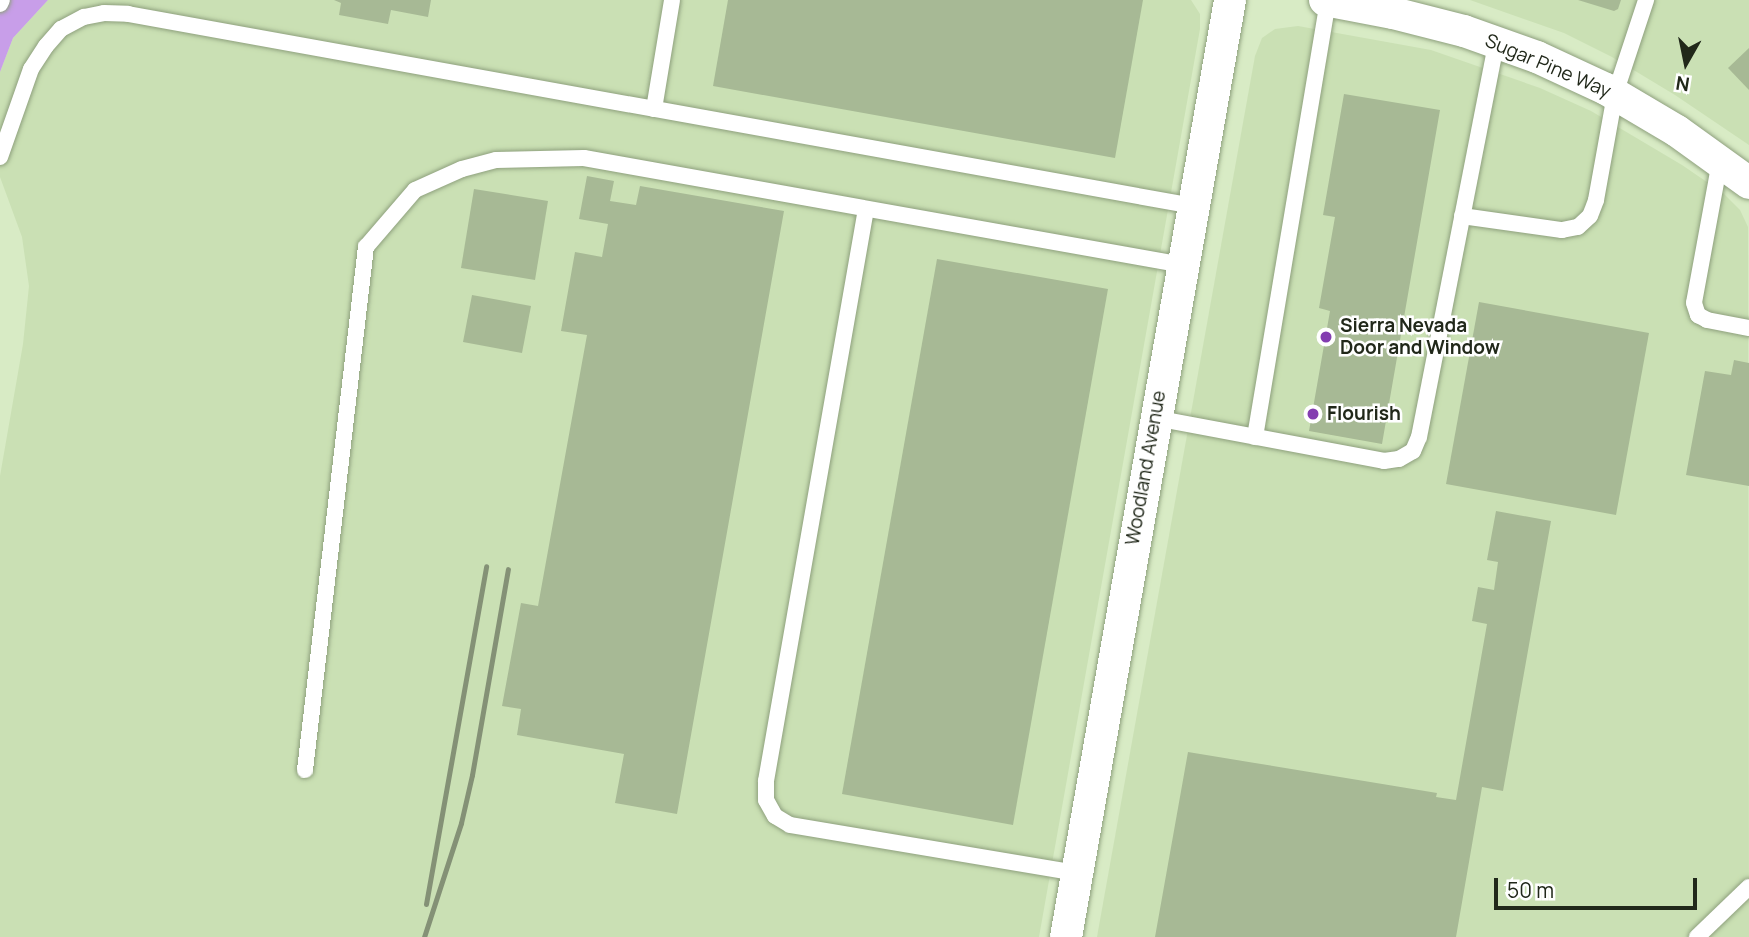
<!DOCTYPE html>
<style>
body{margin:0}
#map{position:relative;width:1749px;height:937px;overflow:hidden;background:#d8ebc5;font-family:Manrope,sans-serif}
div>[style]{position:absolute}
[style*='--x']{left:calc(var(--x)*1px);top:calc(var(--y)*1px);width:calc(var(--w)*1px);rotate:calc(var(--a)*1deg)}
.built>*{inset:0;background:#cae0b4}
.green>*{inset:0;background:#c89ee9}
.building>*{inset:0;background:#a7b995}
.roads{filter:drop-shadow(0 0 2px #8ea07d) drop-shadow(0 0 2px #8ea07d)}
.lane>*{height:16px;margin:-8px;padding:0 8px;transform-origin:8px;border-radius:8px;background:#fff}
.street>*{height:32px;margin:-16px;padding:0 16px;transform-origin:16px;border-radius:16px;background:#fff}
.rail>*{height:5px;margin:-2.5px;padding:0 2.5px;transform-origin:2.5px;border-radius:2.5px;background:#849176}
.dots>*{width:19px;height:19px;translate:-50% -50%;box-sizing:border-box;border:4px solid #fff;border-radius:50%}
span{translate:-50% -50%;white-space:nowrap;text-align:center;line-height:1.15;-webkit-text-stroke:5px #fff;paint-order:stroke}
.street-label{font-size:19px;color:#21281a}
.poi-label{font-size:19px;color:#21281a;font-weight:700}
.left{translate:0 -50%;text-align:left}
.north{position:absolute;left:1651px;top:28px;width:70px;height:70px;-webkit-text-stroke:5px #fff;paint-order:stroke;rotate:189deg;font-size:19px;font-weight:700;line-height:28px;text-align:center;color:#21281a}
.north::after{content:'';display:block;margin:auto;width:24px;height:32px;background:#21281a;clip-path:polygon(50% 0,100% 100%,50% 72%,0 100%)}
.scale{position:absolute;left:1494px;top:878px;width:203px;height:32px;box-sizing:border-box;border:4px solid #21281a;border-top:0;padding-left:9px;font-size:21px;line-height:24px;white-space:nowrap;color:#21281a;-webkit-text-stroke:5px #fff;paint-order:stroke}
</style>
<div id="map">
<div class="built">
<i style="clip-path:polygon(48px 0,1191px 0,1200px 14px,1200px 29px,1039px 937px,0 937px,0 476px,23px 344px,29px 286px,22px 237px,0 177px,0 72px,13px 38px)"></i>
<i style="clip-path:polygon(1470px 0,1749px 0,1749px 145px,1675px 95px,1612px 57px,1564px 33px)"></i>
<i style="clip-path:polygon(1298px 26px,1431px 50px,1540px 88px,1591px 111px,1682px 165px,1723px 193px,1740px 210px,1748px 227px,1749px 937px,1097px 937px,1255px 56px,1262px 38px,1275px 29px)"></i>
</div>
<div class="green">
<i style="clip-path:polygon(0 0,48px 0,13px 38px,0 72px)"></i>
</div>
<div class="building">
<i style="clip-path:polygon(334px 0,431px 0,428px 17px,391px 10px,388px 24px,339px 15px,341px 3px)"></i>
<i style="clip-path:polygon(728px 0,1143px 0,1115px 158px,713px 86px)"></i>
<i style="clip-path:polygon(1578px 0,1621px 0,1618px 9px,1614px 11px)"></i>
<i style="clip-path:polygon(1749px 48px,1749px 90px,1728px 68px)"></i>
<i style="clip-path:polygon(1344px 94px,1440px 110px,1382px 444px,1309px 431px,1330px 311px,1319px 308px,1335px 217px,1323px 215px)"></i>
<i style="clip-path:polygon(587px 176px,614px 181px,610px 201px,636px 205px,640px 186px,784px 211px,677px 814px,615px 803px,624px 754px,517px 735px,521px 709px,502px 706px,521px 603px,538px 606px,587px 335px,561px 331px,575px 252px,602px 257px,608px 224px,579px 219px)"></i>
<i style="clip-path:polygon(474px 189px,548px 201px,535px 280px,461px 268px)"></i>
<i style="clip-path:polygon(937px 259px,1108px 289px,1013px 825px,842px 794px)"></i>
<i style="clip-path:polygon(472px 295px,531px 306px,522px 353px,463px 342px)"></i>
<i style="clip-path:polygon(1479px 302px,1649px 333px,1616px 515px,1446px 484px)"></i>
<i style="clip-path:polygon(1734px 360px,1749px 363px,1749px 486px,1686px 475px,1705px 371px,1731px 375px)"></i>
<i style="clip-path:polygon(1496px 511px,1551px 521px,1503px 791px,1482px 787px,1456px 937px,1155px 937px,1188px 752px,1437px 793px,1436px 797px,1456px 800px,1487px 624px,1472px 621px,1478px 587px,1494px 590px,1498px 562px,1487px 560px)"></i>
</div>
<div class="roads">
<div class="lane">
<i style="--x:0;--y:4;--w:4;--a:-63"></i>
<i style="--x:654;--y:109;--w:110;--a:-80.6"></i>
<i style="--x:0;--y:157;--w:93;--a:-70.6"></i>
<i style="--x:31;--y:69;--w:27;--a:-57"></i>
<i style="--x:46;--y:46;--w:23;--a:-49"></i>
<i style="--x:61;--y:29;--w:26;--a:-28"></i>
<i style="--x:84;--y:17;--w:20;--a:-11"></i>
<i style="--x:104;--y:13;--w:24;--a:2"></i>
<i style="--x:128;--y:14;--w:1082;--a:10.22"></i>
<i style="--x:1720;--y:161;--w:144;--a:100.4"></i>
<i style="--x:1694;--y:303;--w:13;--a:72"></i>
<i style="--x:1698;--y:315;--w:10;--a:29"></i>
<i style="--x:1707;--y:320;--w:43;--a:10.8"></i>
<i style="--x:866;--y:209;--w:581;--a:99.92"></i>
<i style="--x:766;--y:781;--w:19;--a:90"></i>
<i style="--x:766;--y:800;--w:18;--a:61"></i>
<i style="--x:775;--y:816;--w:17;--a:31"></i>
<i style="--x:790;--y:825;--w:291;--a:9.5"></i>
<i style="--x:1462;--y:216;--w:101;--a:8"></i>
<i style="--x:1562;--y:230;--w:16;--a:-11"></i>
<i style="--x:1578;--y:227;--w:16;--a:-43"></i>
<i style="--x:1590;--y:216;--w:17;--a:-69"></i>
<i style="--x:1596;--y:200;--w:108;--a:-79.8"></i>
<i style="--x:1615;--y:94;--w:99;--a:-71.7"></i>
<i style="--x:1155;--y:418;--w:233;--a:10.6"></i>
<i style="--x:1384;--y:461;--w:15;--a:-8"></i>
<i style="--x:1399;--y:459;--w:16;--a:-30"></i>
<i style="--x:1413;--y:451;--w:15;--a:-67"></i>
<i style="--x:1419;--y:437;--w:401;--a:-78.9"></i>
<i style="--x:1255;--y:437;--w:442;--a:-80.5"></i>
<i style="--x:305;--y:770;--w:527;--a:-83.35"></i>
<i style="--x:366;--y:247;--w:75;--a:-49.3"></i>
<i style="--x:415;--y:190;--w:51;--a:-24.1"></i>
<i style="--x:462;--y:169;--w:35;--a:-15"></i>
<i style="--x:496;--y:160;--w:88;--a:-1.3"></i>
<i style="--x:584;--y:158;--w:608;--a:10.13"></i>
<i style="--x:1697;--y:937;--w:72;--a:-43.9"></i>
</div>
<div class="street">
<i style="--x:1325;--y:0;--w:69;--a:10.8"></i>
<i style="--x:1393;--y:13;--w:73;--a:14.2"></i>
<i style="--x:1464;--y:31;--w:77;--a:19.6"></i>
<i style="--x:1537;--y:57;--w:76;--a:24.9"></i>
<i style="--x:1606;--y:89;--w:82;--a:30.6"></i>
<i style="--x:1677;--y:131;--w:89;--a:35.8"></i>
<i style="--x:1066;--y:937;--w:951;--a:-80.07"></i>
</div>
</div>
<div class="rail">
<i style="--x:426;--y:904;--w:343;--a:-79.9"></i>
<i style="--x:424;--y:937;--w:120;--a:-72"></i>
<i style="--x:461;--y:823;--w:49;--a:-77.1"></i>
<i style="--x:472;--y:775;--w:209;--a:-80.1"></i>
</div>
<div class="dots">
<i style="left:1326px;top:337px;background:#833db0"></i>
<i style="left:1313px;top:414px;background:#833db0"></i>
</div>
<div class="street-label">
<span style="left:1548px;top:66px;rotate:23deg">Sugar Pine Way</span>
<span style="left:1146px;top:468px;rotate:-80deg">Woodland Avenue</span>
</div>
<div class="poi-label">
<span class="left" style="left:1340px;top:337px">Sierra Nevada<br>Door and Window</span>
<span class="left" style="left:1327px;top:414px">Flourish</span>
</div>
<div class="north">N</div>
<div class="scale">50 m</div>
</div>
